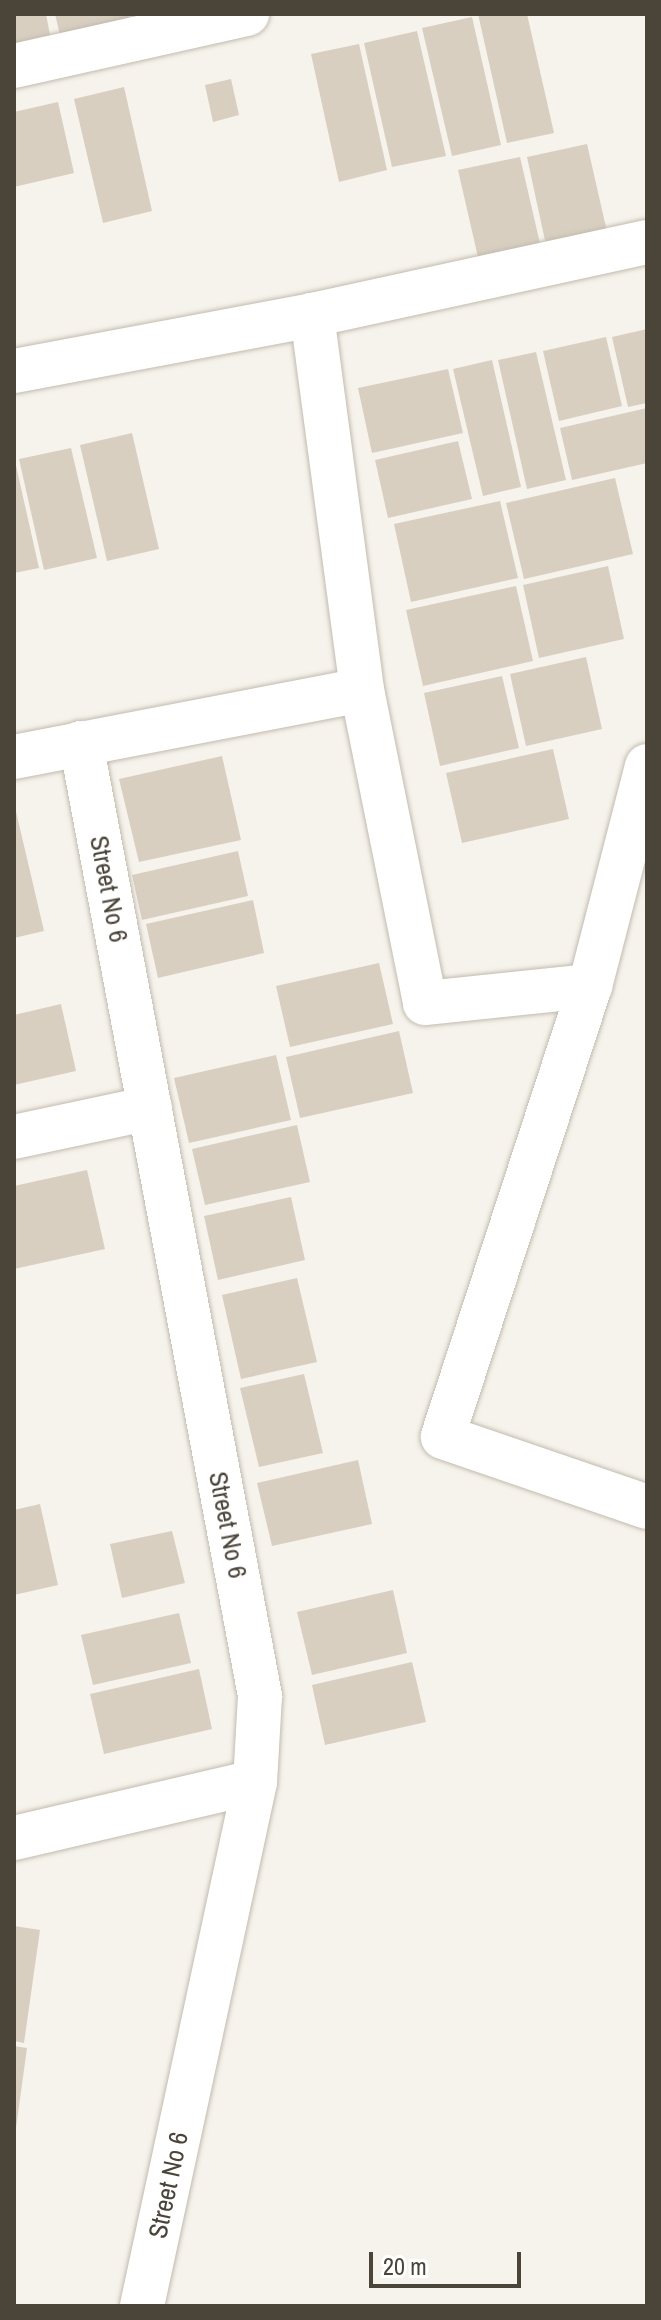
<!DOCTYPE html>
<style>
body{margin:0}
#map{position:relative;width:661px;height:2320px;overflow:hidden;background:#f6f3ec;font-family:"Archivo Narrow",sans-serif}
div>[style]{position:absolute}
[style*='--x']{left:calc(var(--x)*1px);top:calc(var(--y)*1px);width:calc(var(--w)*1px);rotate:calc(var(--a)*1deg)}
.building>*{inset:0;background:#d8cfc1}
.roads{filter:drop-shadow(0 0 2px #c2bbae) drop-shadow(0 0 2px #c2bbae)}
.street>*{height:44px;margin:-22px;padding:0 22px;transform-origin:22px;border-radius:22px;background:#fff}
span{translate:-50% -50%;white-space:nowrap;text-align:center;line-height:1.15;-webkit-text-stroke:8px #fff;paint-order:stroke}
.street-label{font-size:26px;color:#4b4439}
.frame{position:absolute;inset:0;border:16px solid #4b4439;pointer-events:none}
.scale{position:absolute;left:369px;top:2252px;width:152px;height:36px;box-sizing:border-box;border:4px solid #4b4439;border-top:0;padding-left:10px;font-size:24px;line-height:28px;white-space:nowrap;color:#4b4439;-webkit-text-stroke:6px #fff;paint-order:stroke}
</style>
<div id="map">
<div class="building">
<i style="clip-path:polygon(14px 14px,46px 14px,50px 35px,14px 43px)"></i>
<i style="clip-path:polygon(55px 14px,128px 14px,129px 19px,60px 35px)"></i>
<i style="clip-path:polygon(478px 14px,527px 14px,554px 133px,507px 143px)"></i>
<i style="clip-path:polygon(472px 17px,501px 145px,452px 156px,422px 28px)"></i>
<i style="clip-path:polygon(417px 31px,446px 156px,392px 167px,364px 43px)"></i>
<i style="clip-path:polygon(359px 44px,387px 170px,339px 182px,311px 54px)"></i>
<i style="clip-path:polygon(231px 79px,239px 115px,213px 122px,205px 85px)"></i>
<i style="clip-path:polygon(124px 87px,152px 211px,103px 223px,74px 99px)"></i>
<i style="clip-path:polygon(58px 102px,74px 173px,14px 187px,14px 112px)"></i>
<i style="clip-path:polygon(587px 144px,608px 236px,547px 250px,527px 157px)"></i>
<i style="clip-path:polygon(520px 157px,542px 252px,480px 266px,458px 170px)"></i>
<i style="clip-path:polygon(647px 329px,647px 403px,628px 407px,612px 337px)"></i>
<i style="clip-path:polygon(606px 337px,622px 406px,559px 421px,543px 351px)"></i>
<i style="clip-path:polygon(536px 352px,566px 480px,527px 489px,498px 360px)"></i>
<i style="clip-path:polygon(492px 360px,521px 487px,483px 496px,453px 369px)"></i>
<i style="clip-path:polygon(448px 369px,463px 433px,372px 453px,358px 388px)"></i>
<i style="clip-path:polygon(647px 408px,647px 463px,572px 480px,560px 428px)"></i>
<i style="clip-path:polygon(132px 433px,159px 549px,107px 561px,80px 445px)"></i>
<i style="clip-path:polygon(458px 441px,472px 499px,388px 518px,375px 460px)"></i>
<i style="clip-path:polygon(71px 448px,97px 558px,44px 570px,19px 459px)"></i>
<i style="clip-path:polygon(15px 461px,39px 568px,14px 573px,14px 462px)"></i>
<i style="clip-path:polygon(615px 478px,633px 554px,524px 579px,506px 503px)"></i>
<i style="clip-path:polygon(500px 501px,518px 578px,411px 602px,394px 524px)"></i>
<i style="clip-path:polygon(608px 566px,624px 639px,539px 658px,523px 585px)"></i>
<i style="clip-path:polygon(516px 586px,533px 661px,423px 686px,406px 610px)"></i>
<i style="clip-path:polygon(586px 657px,602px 729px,526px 746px,510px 674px)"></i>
<i style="clip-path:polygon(502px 676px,519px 748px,440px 766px,424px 693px)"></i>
<i style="clip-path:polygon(553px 749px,569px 819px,462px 843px,446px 773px)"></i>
<i style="clip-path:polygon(222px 756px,241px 840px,139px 862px,119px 779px)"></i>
<i style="clip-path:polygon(14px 803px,44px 931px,14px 938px)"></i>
<i style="clip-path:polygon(238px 851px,248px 896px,142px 920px,132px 875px)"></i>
<i style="clip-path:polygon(253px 900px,264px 953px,158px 978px,146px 924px)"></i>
<i style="clip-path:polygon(379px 963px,393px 1024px,290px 1047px,276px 986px)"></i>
<i style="clip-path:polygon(61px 1004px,76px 1071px,14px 1085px,14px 1015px)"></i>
<i style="clip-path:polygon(399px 1031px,413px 1093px,300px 1118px,286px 1057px)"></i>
<i style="clip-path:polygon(276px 1055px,291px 1120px,189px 1143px,174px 1078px)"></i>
<i style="clip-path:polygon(297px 1125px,310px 1182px,205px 1205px,192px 1149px)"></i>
<i style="clip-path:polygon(87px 1170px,105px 1249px,14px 1269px,14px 1186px)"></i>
<i style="clip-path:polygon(291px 1197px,305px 1260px,218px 1280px,204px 1216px)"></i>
<i style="clip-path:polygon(297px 1278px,317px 1362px,241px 1379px,222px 1295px)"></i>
<i style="clip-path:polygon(304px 1374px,323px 1453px,259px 1467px,240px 1388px)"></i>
<i style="clip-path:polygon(358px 1460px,372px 1524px,272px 1546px,257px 1483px)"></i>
<i style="clip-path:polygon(40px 1504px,58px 1585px,14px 1595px,14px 1510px)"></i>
<i style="clip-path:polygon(172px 1531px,185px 1583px,122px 1598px,110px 1544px)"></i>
<i style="clip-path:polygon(393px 1590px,407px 1653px,312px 1675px,297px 1612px)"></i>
<i style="clip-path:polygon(179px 1613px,191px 1663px,93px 1685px,81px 1635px)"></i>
<i style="clip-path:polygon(412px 1662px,426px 1722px,325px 1745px,312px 1685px)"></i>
<i style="clip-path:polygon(199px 1669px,212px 1729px,104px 1754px,90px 1694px)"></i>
<i style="clip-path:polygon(14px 1926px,40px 1930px,24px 2043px,14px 2041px)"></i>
<i style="clip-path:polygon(14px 2046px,27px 2048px,16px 2128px,14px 2127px)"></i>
</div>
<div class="roads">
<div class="street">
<i style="--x:14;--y:66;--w:239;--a:-12.6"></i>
<i style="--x:312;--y:315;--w:378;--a:82.4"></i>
<i style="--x:362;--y:690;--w:319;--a:78.6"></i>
<i style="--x:425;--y:1003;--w:166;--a:-5.9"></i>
<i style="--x:14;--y:371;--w:303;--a:-10.6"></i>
<i style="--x:312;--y:315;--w:343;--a:-12.3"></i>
<i style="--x:81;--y:743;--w:970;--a:79.36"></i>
<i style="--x:260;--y:1696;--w:86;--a:93.3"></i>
<i style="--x:255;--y:1782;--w:536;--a:102.17"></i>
<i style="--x:14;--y:757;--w:354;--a:-10.9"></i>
<i style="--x:647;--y:766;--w:227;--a:104.5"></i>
<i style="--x:590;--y:986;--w:474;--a:108.1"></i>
<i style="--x:443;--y:1437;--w:216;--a:18.9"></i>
<i style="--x:14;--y:1137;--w:139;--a:-12"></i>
<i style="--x:14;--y:1838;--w:247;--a:-13.1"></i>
</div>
</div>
<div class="street-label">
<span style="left:109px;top:889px;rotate:79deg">Street No 6</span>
<span style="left:228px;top:1525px;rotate:79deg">Street No 6</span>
<span style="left:168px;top:2185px;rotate:-78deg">Street No 6</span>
</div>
<div class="frame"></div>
<div class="scale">20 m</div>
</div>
